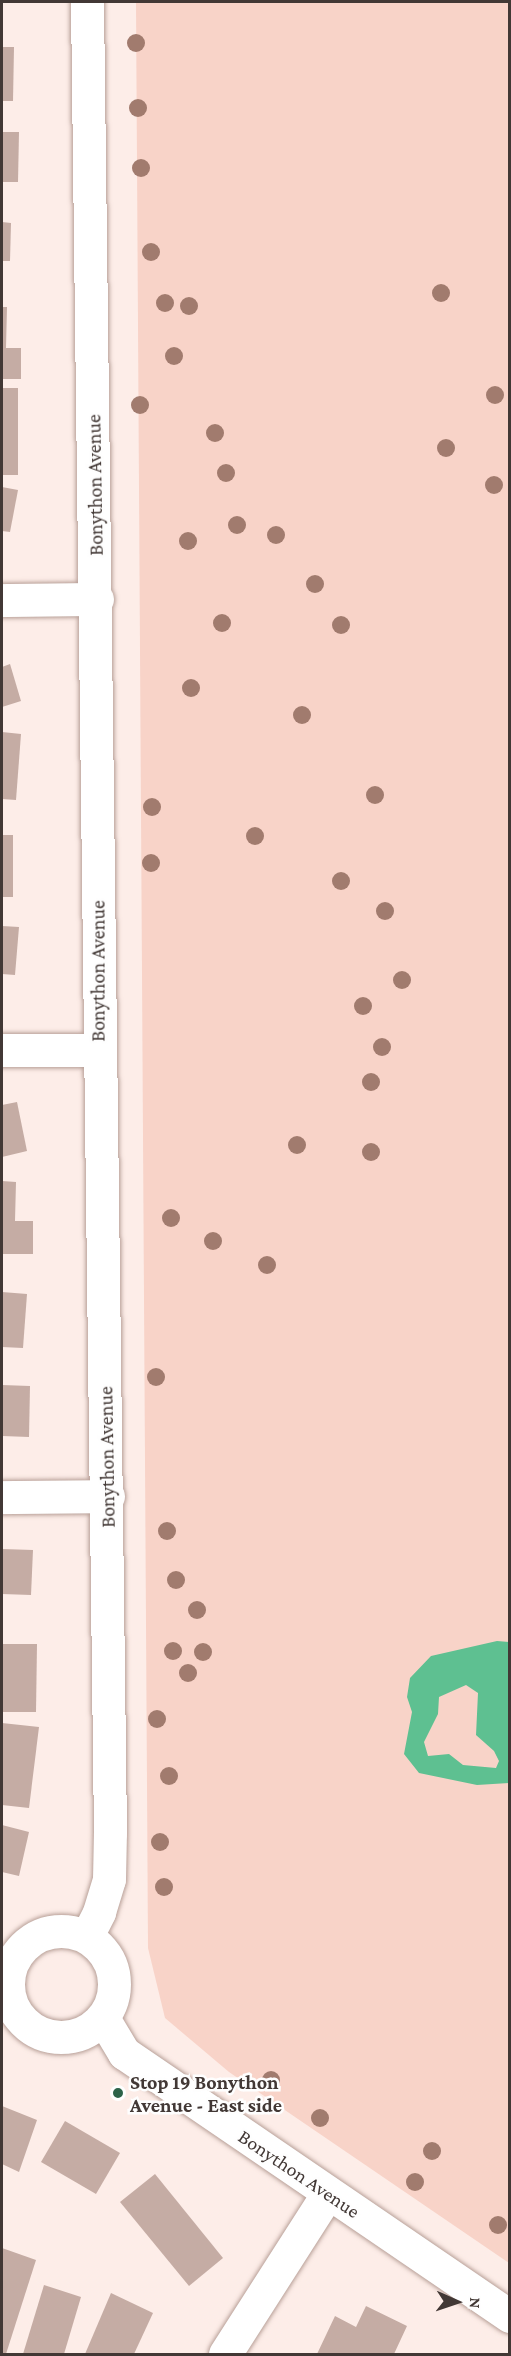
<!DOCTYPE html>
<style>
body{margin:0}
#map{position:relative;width:511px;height:2356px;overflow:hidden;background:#fdede8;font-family:"Crimson Pro",serif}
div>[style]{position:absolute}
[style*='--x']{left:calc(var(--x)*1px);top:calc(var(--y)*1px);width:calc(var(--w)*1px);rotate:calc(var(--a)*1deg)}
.green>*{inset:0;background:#f8d3c8}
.water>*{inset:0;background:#5ec091}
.building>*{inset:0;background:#c5aca4}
.roads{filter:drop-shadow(0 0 2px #b8a098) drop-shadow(0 0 2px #b8a098)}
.minor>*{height:33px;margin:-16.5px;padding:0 16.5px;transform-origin:16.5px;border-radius:16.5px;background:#fff}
.minor>.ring{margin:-16.5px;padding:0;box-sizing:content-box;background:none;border:33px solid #fff;border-radius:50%}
.trees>*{width:18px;height:18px;margin:-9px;border-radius:50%;background:#a17b6e}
.dots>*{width:16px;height:16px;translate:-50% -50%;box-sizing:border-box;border:3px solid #fefefe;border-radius:50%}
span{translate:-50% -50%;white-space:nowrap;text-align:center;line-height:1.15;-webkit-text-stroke:5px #fefefe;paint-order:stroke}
.street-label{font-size:20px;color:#423835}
.poi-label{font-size:20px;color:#423835;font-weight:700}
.left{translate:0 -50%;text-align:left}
.frame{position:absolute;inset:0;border:3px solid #423835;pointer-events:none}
.north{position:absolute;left:427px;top:2272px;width:60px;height:60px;-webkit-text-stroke:4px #fefefe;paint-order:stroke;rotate:93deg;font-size:16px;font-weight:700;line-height:24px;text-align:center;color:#423835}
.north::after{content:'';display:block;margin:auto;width:21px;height:27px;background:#423835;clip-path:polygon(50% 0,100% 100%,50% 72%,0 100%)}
</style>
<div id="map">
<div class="green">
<i style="clip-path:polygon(136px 2px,509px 2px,509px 2263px,229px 2072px,165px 2018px,148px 1948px)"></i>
</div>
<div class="water">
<i style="clip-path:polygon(evenodd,497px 1641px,509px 1642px,509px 1783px,477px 1785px,419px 1773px,404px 1754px,412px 1712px,407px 1697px,410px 1678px,431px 1656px,497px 1641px,466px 1685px,478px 1693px,476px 1735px,494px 1751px,499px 1761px,496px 1768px,463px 1765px,449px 1754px,428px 1756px,424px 1742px,438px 1714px,439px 1697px,466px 1685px)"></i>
</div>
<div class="building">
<i style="clip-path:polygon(2px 47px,14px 47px,13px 101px,2px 101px)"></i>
<i style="clip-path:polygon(2px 132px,19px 132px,18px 182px,2px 182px)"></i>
<i style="clip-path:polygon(2px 222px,11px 223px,10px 261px,2px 261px)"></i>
<i style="clip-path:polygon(2px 307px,7px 307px,6px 348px,21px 348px,21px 379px,2px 379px)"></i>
<i style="clip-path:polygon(2px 388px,18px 388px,18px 475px,2px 475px)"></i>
<i style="clip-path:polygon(2px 487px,18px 490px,10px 532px,2px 531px)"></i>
<i style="clip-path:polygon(10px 664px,21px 701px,2px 707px,2px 667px)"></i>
<i style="clip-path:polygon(2px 732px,21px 734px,16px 800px,2px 799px)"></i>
<i style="clip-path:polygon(2px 835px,13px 835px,13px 897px,2px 897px)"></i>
<i style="clip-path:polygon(2px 926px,19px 927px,15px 975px,2px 974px)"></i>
<i style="clip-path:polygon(17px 1102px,27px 1151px,2px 1157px,2px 1105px)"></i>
<i style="clip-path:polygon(2px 1181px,16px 1182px,15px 1221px,33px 1221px,33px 1254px,2px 1254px)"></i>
<i style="clip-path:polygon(2px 1292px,27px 1294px,23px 1348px,2px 1347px)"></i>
<i style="clip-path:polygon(2px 1385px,30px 1386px,29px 1437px,2px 1436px)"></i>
<i style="clip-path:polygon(2px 1549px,33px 1550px,31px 1595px,2px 1594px)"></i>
<i style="clip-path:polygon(2px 1644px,37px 1644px,36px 1712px,2px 1712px)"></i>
<i style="clip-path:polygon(2px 1723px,39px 1727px,29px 1808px,2px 1805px)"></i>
<i style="clip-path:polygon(2px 1825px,29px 1832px,19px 1876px,2px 1872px)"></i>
<i style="clip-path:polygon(2px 2106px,37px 2120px,19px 2172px,2px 2164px)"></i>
<i style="clip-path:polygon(65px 2121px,120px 2153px,96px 2194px,41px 2162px)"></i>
<i style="clip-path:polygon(155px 2174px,223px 2258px,189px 2286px,120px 2202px)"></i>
<i style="clip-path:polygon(2px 2248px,36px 2260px,6px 2354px,2px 2354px)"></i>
<i style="clip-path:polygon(44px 2285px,81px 2297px,64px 2354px,23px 2354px)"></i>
<i style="clip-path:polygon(111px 2293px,153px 2313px,134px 2354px,85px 2354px)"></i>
<i style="clip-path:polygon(366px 2306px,407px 2326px,394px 2354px,317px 2354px,335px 2316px,356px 2327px)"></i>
</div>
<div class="roads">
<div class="minor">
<i style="--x:2;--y:600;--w:95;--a:-0.6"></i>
<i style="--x:2;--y:1050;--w:96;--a:0"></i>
<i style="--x:2;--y:1497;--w:106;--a:-0.5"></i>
<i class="ring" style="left:8px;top:1931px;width:73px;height:73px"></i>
<i style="--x:87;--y:1936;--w:27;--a:-63"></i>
<i style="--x:99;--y:1912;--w:34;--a:-73"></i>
<i style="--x:109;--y:1879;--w:46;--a:-88.8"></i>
<i style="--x:110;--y:1833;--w:1831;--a:-90.72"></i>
<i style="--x:103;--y:2018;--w:41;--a:59"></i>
<i style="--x:124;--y:2053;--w:467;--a:34.3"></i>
<i style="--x:225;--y:2354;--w:191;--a:-57.4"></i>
</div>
</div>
<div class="trees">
<i style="left:136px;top:43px"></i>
<i style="left:138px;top:108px"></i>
<i style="left:141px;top:168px"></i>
<i style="left:151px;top:252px"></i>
<i style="left:441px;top:293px"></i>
<i style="left:165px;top:303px"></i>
<i style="left:189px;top:306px"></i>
<i style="left:174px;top:356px"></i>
<i style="left:495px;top:395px"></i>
<i style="left:140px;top:405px"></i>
<i style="left:215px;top:433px"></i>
<i style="left:446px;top:448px"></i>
<i style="left:226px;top:473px"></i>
<i style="left:494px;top:485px"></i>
<i style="left:237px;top:525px"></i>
<i style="left:276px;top:535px"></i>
<i style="left:188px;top:541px"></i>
<i style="left:315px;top:584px"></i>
<i style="left:222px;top:623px"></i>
<i style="left:341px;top:625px"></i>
<i style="left:191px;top:688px"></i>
<i style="left:302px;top:715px"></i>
<i style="left:375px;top:795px"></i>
<i style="left:152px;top:807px"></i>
<i style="left:255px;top:836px"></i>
<i style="left:151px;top:863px"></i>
<i style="left:341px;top:881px"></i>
<i style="left:385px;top:911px"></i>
<i style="left:402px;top:980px"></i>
<i style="left:363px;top:1006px"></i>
<i style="left:382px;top:1047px"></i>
<i style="left:371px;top:1082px"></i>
<i style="left:297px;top:1145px"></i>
<i style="left:371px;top:1152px"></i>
<i style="left:171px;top:1218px"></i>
<i style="left:213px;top:1241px"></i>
<i style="left:267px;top:1265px"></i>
<i style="left:156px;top:1377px"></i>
<i style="left:167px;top:1531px"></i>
<i style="left:176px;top:1580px"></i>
<i style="left:197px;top:1610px"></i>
<i style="left:173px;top:1651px"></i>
<i style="left:203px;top:1652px"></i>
<i style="left:188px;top:1673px"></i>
<i style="left:157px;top:1719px"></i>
<i style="left:169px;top:1776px"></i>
<i style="left:160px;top:1842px"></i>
<i style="left:164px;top:1887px"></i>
<i style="left:271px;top:2080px"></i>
<i style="left:320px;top:2118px"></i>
<i style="left:432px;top:2151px"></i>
<i style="left:415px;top:2182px"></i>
<i style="left:498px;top:2225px"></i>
</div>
<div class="dots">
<i style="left:118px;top:2093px;background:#2c6248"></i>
</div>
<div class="street-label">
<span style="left:95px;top:485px;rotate:-91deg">Bonython Avenue</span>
<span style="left:98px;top:971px;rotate:-90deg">Bonython Avenue</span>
<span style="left:107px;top:1457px;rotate:-91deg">Bonython Avenue</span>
<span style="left:299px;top:2174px;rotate:34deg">Bonython Avenue</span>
</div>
<div class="poi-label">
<span class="left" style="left:130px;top:2094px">Stop 19 Bonython<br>Avenue - East side</span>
</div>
<div class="frame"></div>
<div class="north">N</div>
</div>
